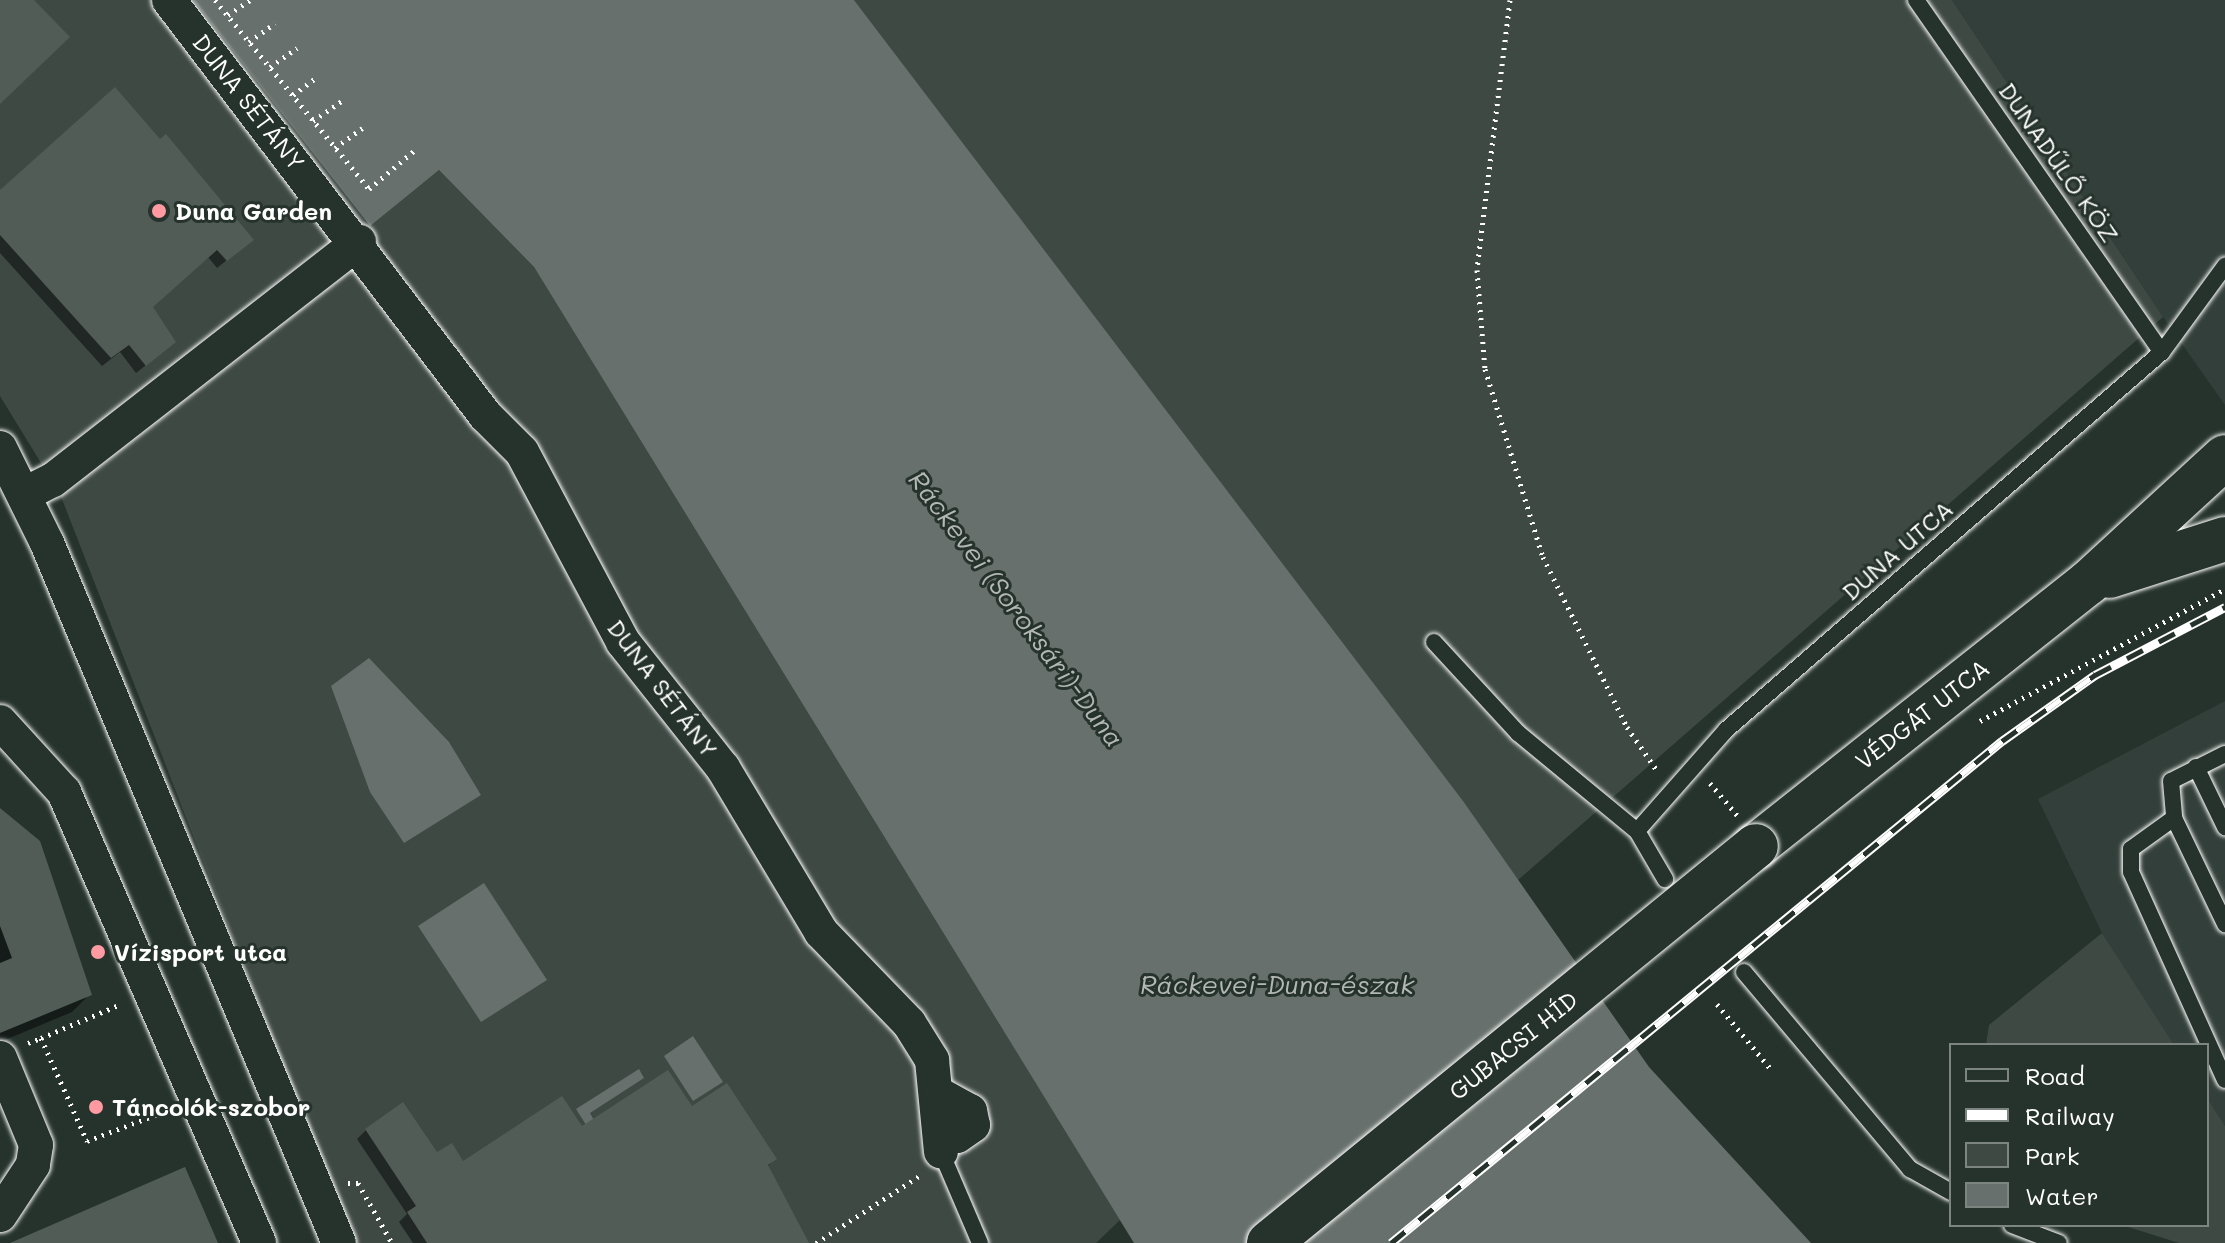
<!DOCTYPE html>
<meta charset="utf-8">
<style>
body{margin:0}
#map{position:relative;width:2225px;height:1243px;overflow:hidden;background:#26332d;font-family:Mali,sans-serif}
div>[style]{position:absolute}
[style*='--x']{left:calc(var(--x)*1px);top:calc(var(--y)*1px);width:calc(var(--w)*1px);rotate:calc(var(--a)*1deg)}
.built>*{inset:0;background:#333f3a}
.green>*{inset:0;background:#3e4944}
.water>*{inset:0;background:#67706c}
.shadow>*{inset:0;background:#0007}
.building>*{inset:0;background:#515c57}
.path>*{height:5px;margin-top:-2.5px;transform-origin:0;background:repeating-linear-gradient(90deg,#fff 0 2px,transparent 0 8px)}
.roads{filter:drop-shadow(0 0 2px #fff) drop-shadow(0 0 2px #fff)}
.lane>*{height:16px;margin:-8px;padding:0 8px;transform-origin:8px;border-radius:8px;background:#26332d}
.street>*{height:34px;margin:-17px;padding:0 17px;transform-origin:17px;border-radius:17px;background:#26332d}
.secondary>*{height:44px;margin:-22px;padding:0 22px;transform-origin:22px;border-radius:22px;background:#26332d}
.rail>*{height:9px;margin-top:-4.5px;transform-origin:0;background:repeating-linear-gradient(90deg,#26332d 0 18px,#fff 0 36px);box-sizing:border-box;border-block:2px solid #fff}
.bridges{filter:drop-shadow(0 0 2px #fff) drop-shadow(0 0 2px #fff)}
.secondary-bridge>*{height:44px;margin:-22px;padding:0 22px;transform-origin:22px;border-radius:22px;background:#26332d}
.dots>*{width:22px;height:22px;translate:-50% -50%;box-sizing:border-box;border:4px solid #26332d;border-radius:50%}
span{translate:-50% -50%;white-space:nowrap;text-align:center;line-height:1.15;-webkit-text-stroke:6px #26332d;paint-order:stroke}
.street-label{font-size:24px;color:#fff}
.poi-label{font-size:24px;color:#fff;font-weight:700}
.left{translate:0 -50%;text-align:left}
.water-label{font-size:26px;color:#b3b8b6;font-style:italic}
.legend{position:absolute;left:1949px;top:1043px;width:260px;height:184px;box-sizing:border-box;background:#26332d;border:2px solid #7d8581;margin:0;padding:10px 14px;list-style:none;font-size:24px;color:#fff}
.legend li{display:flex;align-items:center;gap:16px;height:40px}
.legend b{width:40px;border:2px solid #7d8581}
</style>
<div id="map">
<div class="built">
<i style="clip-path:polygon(1952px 0,2225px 0,2225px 405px,2163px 317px)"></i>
<i style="clip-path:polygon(2225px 701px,2225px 1126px,2207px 1098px,2207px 1045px,2173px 1045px,2102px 933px,2038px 799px)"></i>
</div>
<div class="green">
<i style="clip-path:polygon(0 0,193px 0,369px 225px,439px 170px,534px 267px,1120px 1220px,1096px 1243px,352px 1243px,60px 494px,0 396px)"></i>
<i style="clip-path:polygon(854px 0,1952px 0,2163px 317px,1518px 880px)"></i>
<i style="clip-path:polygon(2102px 933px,2174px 1045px,1986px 1045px,1989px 1025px)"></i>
<i style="clip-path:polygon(2207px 1098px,2225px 1126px,2225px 1243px,2179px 1243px,2122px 1225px,2207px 1225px)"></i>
</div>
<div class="water">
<i style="clip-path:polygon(193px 0,854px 0,1463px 801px,1649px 1067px,1811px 1243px,1134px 1243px,534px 267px,439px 170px,370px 226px)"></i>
<i style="clip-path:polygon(369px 658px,449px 742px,481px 795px,404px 843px,370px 792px,331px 686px)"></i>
<i style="clip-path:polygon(484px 883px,547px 980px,481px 1022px,418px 926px)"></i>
<i style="clip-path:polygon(693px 1036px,723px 1082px,693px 1101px,664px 1056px)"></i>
<i style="clip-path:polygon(639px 1069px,644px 1078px,590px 1113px,597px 1126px,590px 1131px,576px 1109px)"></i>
</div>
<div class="shadow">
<i style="clip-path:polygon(0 193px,242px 248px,217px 268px,208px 257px,151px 307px,165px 350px,136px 373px,120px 352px,102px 366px,0 253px)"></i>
<i style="clip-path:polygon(0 810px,90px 994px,72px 1012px,0 1042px)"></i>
<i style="clip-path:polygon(691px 1109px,775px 1159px,767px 1167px,797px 1243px,413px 1243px,399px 1222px,407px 1214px,357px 1139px,366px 1130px,463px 1164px,581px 1129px)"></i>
</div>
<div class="building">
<i style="clip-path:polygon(0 0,34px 0,70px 37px,0 104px)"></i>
<i style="clip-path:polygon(115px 87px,160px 139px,166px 134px,254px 240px,227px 261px,217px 250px,153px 307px,176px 342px,146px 366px,129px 345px,111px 358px,0 235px,0 190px)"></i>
<i style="clip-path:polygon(0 808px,40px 841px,92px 995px,0 1033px,0 963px,12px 958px,0 926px)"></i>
<i style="clip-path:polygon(668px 1070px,692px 1106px,727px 1083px,777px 1159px,768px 1165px,809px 1243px,427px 1243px,407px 1212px,416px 1206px,365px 1129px,403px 1102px,437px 1152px,452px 1143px,463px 1161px,562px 1096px,582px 1126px)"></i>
<i style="clip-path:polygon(185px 1167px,218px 1243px,10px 1243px)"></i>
</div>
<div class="path">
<i style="--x:215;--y:0;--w:244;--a:50.8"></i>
<i style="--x:369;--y:189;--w:60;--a:-40.3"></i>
<i style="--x:1510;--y:0;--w:272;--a:97"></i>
<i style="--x:1477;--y:270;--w:99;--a:85.4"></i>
<i style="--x:1485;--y:369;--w:197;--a:72.9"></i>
<i style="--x:1543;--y:557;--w:190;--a:63.7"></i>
<i style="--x:1627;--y:727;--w:55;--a:55.4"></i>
<i style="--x:228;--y:15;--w:27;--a:-34"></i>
<i style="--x:249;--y:42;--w:32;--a:-36"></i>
<i style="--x:270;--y:67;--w:33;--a:-35"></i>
<i style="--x:293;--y:95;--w:30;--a:-37"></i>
<i style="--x:313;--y:121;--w:35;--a:-35"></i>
<i style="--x:335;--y:148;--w:34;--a:-36"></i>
<i style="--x:1980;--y:721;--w:278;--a:-28.3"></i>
<i style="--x:1710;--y:783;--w:42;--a:49.8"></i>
<i style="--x:1717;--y:1004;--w:83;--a:50.4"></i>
<i style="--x:41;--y:1038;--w:87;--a:-23"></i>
<i style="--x:28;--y:1043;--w:14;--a:-21"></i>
<i style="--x:41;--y:1038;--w:113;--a:65.9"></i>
<i style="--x:87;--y:1141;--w:87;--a:-20.9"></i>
<i style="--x:348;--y:1183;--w:10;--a:0"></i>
<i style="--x:358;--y:1183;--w:69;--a:60.5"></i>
<i style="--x:816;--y:1243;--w:123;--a:-33"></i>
</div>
<div class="roads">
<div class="lane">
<i style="--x:1916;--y:0;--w:429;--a:55.1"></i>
<i style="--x:1434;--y:642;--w:124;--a:47.3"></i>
<i style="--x:1518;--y:733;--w:154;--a:39.5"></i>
<i style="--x:1637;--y:831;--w:56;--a:59.7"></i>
<i style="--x:2225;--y:754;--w:60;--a:153.4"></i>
<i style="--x:2171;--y:781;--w:37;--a:85"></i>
<i style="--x:2174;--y:818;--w:118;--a:64.3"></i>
<i style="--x:2196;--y:767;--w:67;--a:64.2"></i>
<i style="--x:2174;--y:818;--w:53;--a:144.2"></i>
<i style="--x:2131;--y:849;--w:23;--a:90"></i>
<i style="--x:2131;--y:872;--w:228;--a:65.7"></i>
<i style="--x:1637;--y:831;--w:135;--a:-48.6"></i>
<i style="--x:1726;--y:730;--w:577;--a:-40.92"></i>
<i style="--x:2162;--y:352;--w:107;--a:-53.8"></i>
<i style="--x:1744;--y:972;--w:258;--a:49.9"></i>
<i style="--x:1910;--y:1169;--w:47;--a:29.3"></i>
<i style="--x:941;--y:1152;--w:99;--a:66.8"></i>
<i style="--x:2012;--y:1225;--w:50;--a:21"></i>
</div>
<div class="street">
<i style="--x:169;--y:0;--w:522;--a:52.71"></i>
<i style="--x:485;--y:415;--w:52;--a:45"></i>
<i style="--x:522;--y:452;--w:215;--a:62"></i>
<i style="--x:623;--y:642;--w:161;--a:51.6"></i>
<i style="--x:723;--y:768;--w:191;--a:59.1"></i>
<i style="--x:821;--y:932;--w:127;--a:46"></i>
<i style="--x:909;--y:1023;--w:44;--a:58.1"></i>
<i style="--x:932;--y:1060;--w:92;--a:84.4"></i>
<i style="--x:0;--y:448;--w:106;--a:63.7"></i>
<i style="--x:47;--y:543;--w:758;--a:67.36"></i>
<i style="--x:25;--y:494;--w:31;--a:-27"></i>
<i style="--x:53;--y:480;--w:388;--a:-37.9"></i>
<i style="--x:0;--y:722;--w:95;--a:47.6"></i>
<i style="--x:64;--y:792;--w:491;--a:66.6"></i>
<i style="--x:0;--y:1058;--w:94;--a:67.5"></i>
<i style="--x:36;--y:1145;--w:20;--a:99"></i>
<i style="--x:33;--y:1165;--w:60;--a:123.4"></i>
<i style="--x:937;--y:1093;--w:38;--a:29"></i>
<i style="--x:970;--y:1111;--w:14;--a:78"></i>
<i style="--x:973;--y:1125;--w:19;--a:145"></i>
<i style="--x:957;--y:1136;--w:21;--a:-145"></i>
</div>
<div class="secondary">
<i style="--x:2109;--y:576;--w:122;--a:-17.7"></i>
<i style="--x:1756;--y:846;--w:424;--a:-38.4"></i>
<i style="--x:2088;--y:583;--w:186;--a:-42.6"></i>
</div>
</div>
<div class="rail">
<i style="--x:1391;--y:1243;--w:791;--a:-39.41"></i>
<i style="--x:2002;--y:741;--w:114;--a:-35.4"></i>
<i style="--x:2095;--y:675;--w:147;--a:-27.6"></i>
</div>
<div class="bridges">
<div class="secondary-bridge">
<i style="--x:1269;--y:1243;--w:628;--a:-39.19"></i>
</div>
</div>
<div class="dots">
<i style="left:159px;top:211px;background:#ff9aa2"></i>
<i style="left:98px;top:952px;background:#ff9aa2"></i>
<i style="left:96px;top:1107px;background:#ff9aa2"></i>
</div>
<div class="street-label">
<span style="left:249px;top:102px;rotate:52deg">DUNA SÉTÁNY</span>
<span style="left:2059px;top:162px;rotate:55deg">DUNADŰLŐ KÖZ</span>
<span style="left:1897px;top:550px;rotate:-41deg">DUNA UTCA</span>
<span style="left:663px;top:688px;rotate:53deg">DUNA SÉTÁNY</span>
<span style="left:1922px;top:714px;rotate:-38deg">VÉDGÁT UTCA</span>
<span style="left:1513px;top:1045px;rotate:-39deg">GUBACSI HÍD</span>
</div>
<div class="poi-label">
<span class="left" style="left:175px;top:211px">Duna Garden</span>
<span class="left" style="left:114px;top:952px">Vízisport utca</span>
<span class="left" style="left:112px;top:1107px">Táncolók-szobor</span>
</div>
<div class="water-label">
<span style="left:1016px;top:609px;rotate:53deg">Ráckevei (Soroksári)-Duna</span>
<span style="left:1277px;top:985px">Ráckevei-Duna-észak</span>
</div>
<ul class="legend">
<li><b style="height:10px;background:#26332d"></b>Road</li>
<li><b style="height:10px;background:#fff"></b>Railway</li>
<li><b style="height:22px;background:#3e4944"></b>Park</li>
<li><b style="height:22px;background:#67706c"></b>Water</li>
</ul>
</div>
